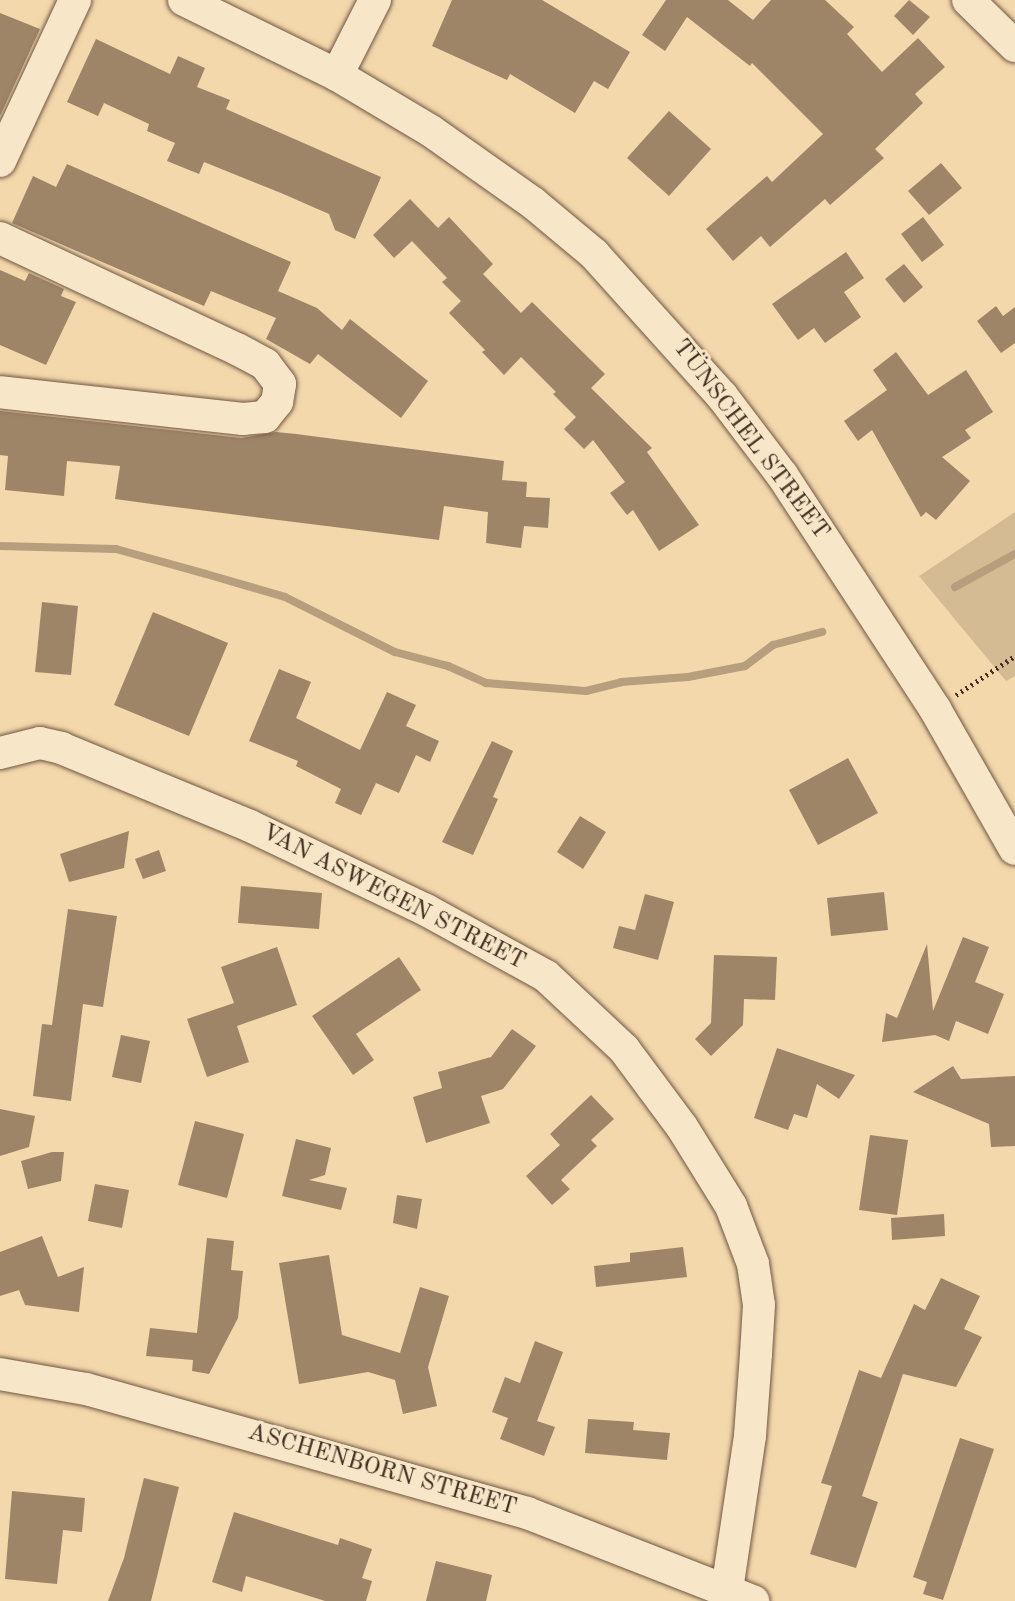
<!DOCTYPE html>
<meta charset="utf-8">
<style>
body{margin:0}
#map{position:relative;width:1015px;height:1601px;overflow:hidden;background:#f3d8ab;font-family:"Old Standard TT",serif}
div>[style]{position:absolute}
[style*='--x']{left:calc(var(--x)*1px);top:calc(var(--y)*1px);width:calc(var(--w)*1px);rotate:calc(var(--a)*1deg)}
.green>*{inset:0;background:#d5bb93}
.stream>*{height:8px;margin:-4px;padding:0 4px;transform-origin:4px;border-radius:4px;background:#b79e7c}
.building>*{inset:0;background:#9f8568}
.path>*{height:5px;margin-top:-2.5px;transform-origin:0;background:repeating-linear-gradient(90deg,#432c20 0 2px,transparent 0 6px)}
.roads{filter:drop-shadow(0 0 2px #6f5743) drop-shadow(0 0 2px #6f5743)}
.street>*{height:32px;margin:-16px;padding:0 16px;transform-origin:16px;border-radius:16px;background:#f7e6c8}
span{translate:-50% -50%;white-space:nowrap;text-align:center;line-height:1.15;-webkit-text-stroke:6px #f7e6c8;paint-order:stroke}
.street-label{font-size:24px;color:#432c20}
</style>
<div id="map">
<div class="green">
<i style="clip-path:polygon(1015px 512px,1015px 676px,1006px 681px,919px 576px)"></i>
</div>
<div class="stream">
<i style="--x:0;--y:546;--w:116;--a:1.5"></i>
<i style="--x:116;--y:549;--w:93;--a:15.5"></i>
<i style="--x:206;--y:574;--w:82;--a:16.2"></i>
<i style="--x:285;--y:597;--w:123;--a:26.6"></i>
<i style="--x:395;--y:652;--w:55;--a:14.8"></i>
<i style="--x:448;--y:666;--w:42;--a:24.1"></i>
<i style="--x:486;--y:683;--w:100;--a:4.6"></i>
<i style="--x:586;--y:691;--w:36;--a:-14"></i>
<i style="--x:621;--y:682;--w:67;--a:-4.3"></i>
<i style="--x:688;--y:677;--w:58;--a:-10.9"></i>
<i style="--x:745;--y:666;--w:35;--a:-37"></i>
<i style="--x:773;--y:645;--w:51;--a:-14.9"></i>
<i style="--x:955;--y:587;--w:68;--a:-28.8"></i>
</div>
<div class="building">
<i style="clip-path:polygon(452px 0,542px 0,630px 52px,608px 89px,594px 81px,575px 113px,510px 74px,507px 80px,432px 46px)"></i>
<i style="clip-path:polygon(666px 0,728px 0,753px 20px,771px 0,825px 0,854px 27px,847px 34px,882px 72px,918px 38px,945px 67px,915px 94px,923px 103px,875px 149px,884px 158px,830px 205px,825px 199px,770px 247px,761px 236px,733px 261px,706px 229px,767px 176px,772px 182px,823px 134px,752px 63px,750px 66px,687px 17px,665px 51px,642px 35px)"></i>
<i style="clip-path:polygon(909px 0,930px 17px,913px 35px,894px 16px)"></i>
<i style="clip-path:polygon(0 13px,40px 29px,0 116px)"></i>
<i style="clip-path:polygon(96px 39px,170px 74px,178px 56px,205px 68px,197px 87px,230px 100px,226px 109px,381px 177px,355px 239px,335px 230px,329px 214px,281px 193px,204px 162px,199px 174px,167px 161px,175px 143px,147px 131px,149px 124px,104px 103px,98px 116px,67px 102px)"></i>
<i style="clip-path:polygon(669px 111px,711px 149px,669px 196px,627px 158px)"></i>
<i style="clip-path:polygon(941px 163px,962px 188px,929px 215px,908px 191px)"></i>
<i style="clip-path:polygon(67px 164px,291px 262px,278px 291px,317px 308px,342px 330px,350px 319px,428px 381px,401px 418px,318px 354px,310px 364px,266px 339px,276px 318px,211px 291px,204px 306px,12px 223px,33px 176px,56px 187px)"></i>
<i style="clip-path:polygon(410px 199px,438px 228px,449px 217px,493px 264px,483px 274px,521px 313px,532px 302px,605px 374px,591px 388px,652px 448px,647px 452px,699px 525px,659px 551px,633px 510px,627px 515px,610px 493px,625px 482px,593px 440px,584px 449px,564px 429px,576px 417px,553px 394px,556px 392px,521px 357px,504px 375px,482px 352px,485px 350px,449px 313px,461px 301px,442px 282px,447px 278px,412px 241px,394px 258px,373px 235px)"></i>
<i style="clip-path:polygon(923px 217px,944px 245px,922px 262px,901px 234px)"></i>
<i style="clip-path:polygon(846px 252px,864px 278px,844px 292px,861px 317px,825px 343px,814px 328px,798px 340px,772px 304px)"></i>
<i style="clip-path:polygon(904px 264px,923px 287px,904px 303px,885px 279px)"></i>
<i style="clip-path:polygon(0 270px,25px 281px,29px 273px,64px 289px,61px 296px,76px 302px,46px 365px,0 345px)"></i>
<i style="clip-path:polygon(996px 306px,1003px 316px,1015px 307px,1015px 343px,1001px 353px,977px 321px)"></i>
<i style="clip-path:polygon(896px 352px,928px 395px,966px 370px,993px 412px,965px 430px,971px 438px,942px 457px,970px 481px,936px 520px,926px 512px,921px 517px,872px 430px,858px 441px,844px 421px,887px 390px,873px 370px)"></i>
<i style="clip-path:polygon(0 411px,241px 438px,276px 432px,296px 434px,504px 461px,502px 480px,527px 482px,526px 497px,550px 498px,548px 528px,524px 526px,521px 548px,486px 543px,488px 512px,444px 506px,439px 540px,159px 505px,115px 499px,120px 466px,67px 461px,64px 496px,5px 490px,8px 456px,0 455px)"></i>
<i style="clip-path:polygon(42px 602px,78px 606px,71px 675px,35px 672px)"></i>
<i style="clip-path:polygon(153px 612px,228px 643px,189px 736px,114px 705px)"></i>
<i style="clip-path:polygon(279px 669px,311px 682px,296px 718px,360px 750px,387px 692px,416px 705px,406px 726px,439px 741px,430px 762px,416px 755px,399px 793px,376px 783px,361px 815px,335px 803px,341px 789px,296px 766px,298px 761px,249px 741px)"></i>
<i style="clip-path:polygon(492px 741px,513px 751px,493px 797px,498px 799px,473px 855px,442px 842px)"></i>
<i style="clip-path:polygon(848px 758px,878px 813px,818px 845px,789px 790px)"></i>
<i style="clip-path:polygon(580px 816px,606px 832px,583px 869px,557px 852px)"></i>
<i style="clip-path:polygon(129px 831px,124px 868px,69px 882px,60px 854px)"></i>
<i style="clip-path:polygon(159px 850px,166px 871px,143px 879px,135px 859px)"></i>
<i style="clip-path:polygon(241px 886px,322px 893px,319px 929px,238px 923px)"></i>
<i style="clip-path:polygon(884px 892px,888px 930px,831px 936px,827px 898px)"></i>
<i style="clip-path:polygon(645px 894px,674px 902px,658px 960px,613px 948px,619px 926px,635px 930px)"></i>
<i style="clip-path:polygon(68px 909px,117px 916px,103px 1007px,83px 1004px,71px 1101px,33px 1096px,42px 1024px,52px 1025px)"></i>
<i style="clip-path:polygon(963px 937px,989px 947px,975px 982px,1004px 994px,988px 1034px,956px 1021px,949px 1041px,935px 1035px,882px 1042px,886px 1013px,897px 1018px,927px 944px,933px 1011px)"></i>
<i style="clip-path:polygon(277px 947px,297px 1005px,237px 1026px,249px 1062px,207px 1077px,187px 1019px,234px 1003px,221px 967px)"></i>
<i style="clip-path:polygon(714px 955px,777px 957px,775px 1000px,744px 999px,743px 1025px,711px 1056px,695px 1039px,711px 1023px)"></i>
<i style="clip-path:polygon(399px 957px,421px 990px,356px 1034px,374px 1060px,353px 1075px,312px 1016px)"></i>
<i style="clip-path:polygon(512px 1029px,536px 1046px,503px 1089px,481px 1096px,490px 1123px,426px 1143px,413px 1097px,442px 1088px,438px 1072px,491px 1057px)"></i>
<i style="clip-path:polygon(121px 1035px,150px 1041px,141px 1083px,112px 1077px)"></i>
<i style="clip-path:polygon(777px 1048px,855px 1075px,839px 1099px,817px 1084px,807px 1118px,794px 1114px,788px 1130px,754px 1118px)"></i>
<i style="clip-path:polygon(953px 1066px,961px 1079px,1015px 1076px,1015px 1146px,991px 1147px,989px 1124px,913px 1092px)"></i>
<i style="clip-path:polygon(591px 1095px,614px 1119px,591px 1140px,597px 1146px,561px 1180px,570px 1189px,552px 1205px,526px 1176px,560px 1145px,550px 1134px)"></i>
<i style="clip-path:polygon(0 1109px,35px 1116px,29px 1147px,0 1156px)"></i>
<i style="clip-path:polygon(195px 1121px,244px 1134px,227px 1198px,178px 1185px)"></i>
<i style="clip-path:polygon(870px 1135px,908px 1140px,897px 1215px,859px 1210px)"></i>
<i style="clip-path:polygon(296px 1139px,331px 1148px,325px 1175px,309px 1180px,347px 1188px,341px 1210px,282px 1196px)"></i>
<i style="clip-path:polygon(52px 1152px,64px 1152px,61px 1181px,28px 1189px,21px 1161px)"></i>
<i style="clip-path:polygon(95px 1184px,129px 1190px,122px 1228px,88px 1221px)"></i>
<i style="clip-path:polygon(397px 1195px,422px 1199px,417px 1229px,393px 1223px)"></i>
<i style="clip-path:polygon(944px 1214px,945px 1236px,892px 1240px,891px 1218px)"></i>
<i style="clip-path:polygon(42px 1236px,58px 1277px,84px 1267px,79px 1312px,25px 1305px,19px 1290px,0 1296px,0 1252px)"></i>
<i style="clip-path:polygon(207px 1238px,234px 1241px,231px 1270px,243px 1271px,238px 1318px,209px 1374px,192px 1371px,193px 1360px,146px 1356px,150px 1328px,197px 1333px)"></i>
<i style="clip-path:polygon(683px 1247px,687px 1277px,596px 1287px,594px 1266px,630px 1262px,630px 1253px)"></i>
<i style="clip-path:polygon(329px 1255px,342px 1335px,400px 1353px,420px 1287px,449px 1296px,428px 1367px,437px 1406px,403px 1414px,395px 1380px,368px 1372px,299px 1384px,279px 1263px)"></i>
<i style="clip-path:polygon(941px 1278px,980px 1296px,964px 1329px,982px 1337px,956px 1387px,903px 1374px,862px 1496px,878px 1502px,856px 1568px,810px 1554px,832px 1486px,821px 1483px,859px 1370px,881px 1378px,914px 1304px,925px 1310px)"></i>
<i style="clip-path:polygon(535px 1341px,563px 1352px,537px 1421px,555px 1427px,544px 1456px,500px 1439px,508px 1418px,492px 1412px,505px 1377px,520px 1383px)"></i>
<i style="clip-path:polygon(588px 1419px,634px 1422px,633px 1430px,670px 1433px,667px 1460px,585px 1453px)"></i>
<i style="clip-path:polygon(960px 1438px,994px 1449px,943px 1600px,923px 1594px,927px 1582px,913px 1577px)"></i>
<i style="clip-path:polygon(144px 1478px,179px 1487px,151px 1601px,108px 1601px,124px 1558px)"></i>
<i style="clip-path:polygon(12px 1491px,85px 1498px,82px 1532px,63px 1530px,57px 1584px,5px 1579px)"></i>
<i style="clip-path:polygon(234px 1512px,338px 1545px,340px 1538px,372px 1549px,362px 1578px,372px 1581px,366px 1601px,325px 1601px,246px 1576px,242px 1592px,212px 1582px)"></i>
<i style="clip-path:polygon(436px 1561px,492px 1575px,486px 1601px,426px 1601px)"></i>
</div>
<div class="path">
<i style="--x:956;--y:695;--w:71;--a:-33.5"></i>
</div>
<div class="roads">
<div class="street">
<i style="--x:184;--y:0;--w:170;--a:26.1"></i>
<i style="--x:337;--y:75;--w:109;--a:30.8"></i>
<i style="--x:431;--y:131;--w:125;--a:35.2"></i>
<i style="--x:533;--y:203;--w:80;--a:39.9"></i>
<i style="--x:594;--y:254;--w:191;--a:48"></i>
<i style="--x:722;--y:396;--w:99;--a:52.8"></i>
<i style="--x:782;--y:475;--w:280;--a:56.8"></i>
<i style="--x:935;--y:709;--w:161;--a:60.3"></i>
<i style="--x:968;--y:0;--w:66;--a:44.4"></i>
<i style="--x:337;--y:75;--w:84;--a:-63.1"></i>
<i style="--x:0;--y:161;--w:178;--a:-65"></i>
<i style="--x:0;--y:238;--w:262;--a:25.1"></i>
<i style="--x:237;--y:349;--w:32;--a:28"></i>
<i style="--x:265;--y:364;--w:25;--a:53"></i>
<i style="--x:280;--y:384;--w:18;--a:99"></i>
<i style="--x:277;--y:402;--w:19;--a:129"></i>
<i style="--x:265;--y:417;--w:22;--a:175"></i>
<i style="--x:243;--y:419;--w:244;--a:-173.7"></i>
<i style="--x:0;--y:753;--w:41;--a:-14"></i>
<i style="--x:40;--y:743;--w:22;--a:13"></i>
<i style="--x:61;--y:748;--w:204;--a:22.4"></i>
<i style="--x:250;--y:826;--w:195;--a:25.5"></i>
<i style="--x:426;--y:910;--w:137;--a:28.8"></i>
<i style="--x:546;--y:976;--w:107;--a:43.1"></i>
<i style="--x:624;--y:1049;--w:97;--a:53.4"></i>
<i style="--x:682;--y:1127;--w:93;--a:58.2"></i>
<i style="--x:731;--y:1206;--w:62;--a:69.2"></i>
<i style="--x:753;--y:1264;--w:41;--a:81.7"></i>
<i style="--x:759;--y:1305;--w:49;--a:93.5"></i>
<i style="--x:756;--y:1354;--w:82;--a:94.2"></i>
<i style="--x:750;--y:1436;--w:156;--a:98.5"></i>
<i style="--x:0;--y:1374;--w:87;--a:9.9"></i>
<i style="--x:86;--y:1389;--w:458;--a:15.7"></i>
<i style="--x:527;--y:1513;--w:243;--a:21.3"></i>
</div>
</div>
<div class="street-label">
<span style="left:750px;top:440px;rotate:53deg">TÜNSCHEL STREET</span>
<span style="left:393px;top:898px;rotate:27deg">VAN ASWEGEN STREET</span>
<span style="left:382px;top:1471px;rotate:16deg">ASCHENBORN STREET</span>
</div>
</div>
